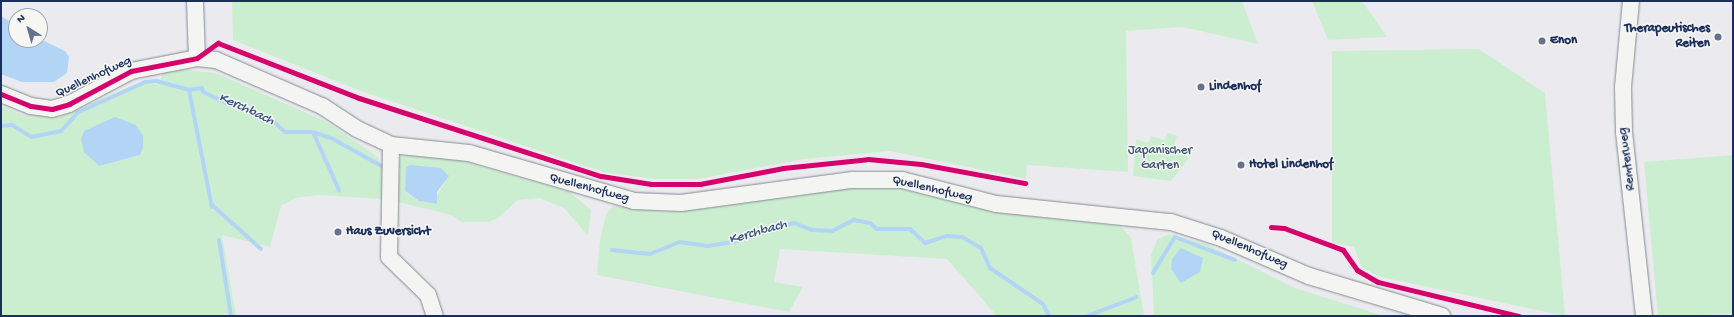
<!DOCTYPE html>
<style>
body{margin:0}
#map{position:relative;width:1734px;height:317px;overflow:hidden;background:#ebebef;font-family:"Gochi Hand",sans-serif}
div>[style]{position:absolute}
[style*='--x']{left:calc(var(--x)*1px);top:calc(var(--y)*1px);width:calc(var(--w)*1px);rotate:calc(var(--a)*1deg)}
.green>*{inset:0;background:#cceed0}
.water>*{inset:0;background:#b3d5f5}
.stream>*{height:4px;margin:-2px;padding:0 2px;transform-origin:2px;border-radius:2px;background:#b3d5f5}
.roads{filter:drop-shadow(0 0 1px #858993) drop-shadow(0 0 1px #858993)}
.street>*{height:16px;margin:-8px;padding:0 8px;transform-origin:8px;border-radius:8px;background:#f4f4f2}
.cycleway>*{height:5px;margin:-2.5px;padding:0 2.5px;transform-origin:2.5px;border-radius:2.5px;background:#d6006c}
.dots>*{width:11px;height:11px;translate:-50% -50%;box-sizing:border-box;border:2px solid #f6f6f2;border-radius:50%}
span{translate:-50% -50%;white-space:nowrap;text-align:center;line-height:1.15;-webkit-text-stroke:3px #f6f6f2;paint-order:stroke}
.poi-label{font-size:13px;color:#1b2f5e;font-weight:700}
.right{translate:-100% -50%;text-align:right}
.left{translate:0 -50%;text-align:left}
.street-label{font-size:13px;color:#1b2f5e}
.park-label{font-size:13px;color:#395670}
.water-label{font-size:14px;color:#3b5684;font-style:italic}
.frame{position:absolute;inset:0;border:2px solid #1b2f5e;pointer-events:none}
.north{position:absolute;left:8px;top:8px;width:40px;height:40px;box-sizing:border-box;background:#f6f6f2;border:1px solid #9ea6b7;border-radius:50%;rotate:323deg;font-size:11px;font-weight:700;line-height:16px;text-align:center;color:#1b2f5e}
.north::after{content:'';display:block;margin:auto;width:14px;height:18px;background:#647191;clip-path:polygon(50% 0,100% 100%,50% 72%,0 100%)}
</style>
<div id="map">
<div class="green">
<i style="clip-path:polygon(232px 1px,1242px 1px,1258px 44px,1182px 27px,1126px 31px,1128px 172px,1027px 165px,1026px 179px,890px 151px,804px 159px,698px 179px,655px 179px,603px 172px,361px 91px,233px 40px)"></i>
<i style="clip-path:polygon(1312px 1px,1362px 1px,1387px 37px,1328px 40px)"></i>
<i style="clip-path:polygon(1479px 49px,1545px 93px,1565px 316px,1381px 277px,1362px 268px,1354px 247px,1332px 243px,1332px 51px)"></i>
<i style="clip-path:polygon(164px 68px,216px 73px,327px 122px,378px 157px,382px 167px,382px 199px,319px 195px,295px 198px,281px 206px,270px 247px,222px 235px,236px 316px,1px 316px,1px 106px,23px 115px,60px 117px,126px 88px,149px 83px,159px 85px)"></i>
<i style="clip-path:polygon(1168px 133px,1177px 136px,1174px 145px,1189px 158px,1171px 181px,1133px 176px,1136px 139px,1148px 143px,1151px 136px,1165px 140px)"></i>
<i style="clip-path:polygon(1733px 155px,1733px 314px,1658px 316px,1644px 162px)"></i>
<i style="clip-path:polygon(evenodd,400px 156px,448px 157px,570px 192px,591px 210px,588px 236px,564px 208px,539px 198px,518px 200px,498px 218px,489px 222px,462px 222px,451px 215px,398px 202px,400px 156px,406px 167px,446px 180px,437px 195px,419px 201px,405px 192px,406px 167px)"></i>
<i style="clip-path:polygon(842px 188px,894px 188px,1006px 213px,1121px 226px,1131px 238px,1144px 316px,997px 316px,947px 259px,780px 249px,774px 282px,803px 287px,789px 312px,597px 275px,600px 240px,606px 214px,613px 206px,668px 212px)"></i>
<i style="clip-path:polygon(1169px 234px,1206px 244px,1295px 288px,1384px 316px,1154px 316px,1151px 255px,1157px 240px)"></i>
</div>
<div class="water">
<i style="clip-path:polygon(1px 16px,16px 25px,16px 40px,40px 39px,65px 51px,69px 57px,67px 73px,54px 82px,22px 82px,1px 74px)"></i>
<i style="clip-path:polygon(115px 117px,136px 125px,143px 136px,143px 147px,140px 155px,99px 166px,84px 152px,81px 139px,84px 131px)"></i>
<i style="clip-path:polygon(410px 165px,441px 168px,449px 176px,437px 192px,437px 204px,419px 201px,405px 191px,406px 167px)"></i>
<i style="clip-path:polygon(1181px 248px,1203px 258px,1200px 272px,1181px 283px,1171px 269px,1172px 259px)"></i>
</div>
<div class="stream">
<i style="--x:189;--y:90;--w:119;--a:78.9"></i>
<i style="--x:1;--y:126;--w:11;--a:-5"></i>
<i style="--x:12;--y:125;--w:22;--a:32"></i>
<i style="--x:31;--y:137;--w:31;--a:-11"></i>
<i style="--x:61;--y:131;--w:26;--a:-47"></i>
<i style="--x:79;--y:112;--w:72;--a:-24.4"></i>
<i style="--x:145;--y:82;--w:11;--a:-5"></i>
<i style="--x:156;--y:81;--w:34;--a:15"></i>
<i style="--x:189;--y:90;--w:13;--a:-9"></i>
<i style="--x:202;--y:88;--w:4;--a:76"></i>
<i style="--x:203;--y:92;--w:31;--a:25"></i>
<i style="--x:231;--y:105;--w:13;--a:9"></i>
<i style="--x:244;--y:107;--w:24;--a:35"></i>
<i style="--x:264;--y:121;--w:10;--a:6"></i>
<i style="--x:274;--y:122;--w:15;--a:42"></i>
<i style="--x:285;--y:132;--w:28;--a:0"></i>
<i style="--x:313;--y:132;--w:21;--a:19"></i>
<i style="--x:333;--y:139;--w:57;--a:29.2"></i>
<i style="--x:313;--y:132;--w:64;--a:65.9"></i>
<i style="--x:211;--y:204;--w:67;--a:42"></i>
<i style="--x:219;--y:240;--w:77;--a:81"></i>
<i style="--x:612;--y:250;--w:38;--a:6"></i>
<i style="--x:650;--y:254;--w:32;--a:-22"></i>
<i style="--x:680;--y:242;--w:28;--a:8"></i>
<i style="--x:708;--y:246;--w:25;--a:-9"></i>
<i style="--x:733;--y:242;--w:64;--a:-17.3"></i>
<i style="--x:794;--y:223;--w:19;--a:21"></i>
<i style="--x:812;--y:230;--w:20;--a:3"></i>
<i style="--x:832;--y:231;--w:25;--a:-27"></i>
<i style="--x:854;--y:220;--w:16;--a:11"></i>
<i style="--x:870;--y:223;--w:9;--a:41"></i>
<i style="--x:877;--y:229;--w:33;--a:0"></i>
<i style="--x:910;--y:229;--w:21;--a:43"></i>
<i style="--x:925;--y:243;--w:23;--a:-18"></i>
<i style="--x:947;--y:236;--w:15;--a:4"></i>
<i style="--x:962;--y:237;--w:22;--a:30"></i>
<i style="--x:981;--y:248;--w:22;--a:66"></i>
<i style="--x:990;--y:268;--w:64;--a:34.2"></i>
<i style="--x:1043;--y:304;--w:13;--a:63"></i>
<i style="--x:1153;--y:273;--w:42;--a:-58.6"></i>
<i style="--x:1175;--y:237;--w:64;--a:21"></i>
<i style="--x:1087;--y:316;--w:53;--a:-20.8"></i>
</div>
<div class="roads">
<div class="street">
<i style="--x:195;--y:1;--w:57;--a:88"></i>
<i style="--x:1631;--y:1;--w:86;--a:95.3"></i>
<i style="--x:1623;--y:87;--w:45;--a:88.7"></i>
<i style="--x:1624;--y:132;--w:185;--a:83.8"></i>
<i style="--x:1;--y:94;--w:32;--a:22"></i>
<i style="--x:31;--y:106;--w:21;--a:8"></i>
<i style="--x:52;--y:109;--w:18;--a:-16"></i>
<i style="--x:69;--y:104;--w:70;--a:-28"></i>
<i style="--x:131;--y:71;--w:67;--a:-11.1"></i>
<i style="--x:197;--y:58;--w:19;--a:6"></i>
<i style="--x:216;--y:60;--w:116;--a:23.5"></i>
<i style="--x:322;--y:106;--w:42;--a:33.3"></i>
<i style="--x:357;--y:129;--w:38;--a:25"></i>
<i style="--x:391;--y:145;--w:78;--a:5.9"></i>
<i style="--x:469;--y:153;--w:172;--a:16.2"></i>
<i style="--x:634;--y:201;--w:47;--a:2.4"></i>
<i style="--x:681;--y:203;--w:173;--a:-7.7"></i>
<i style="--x:852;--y:180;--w:50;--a:0"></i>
<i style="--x:902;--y:180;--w:97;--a:14.3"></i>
<i style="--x:996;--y:204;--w:176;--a:5.9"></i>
<i style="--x:1171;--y:222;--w:52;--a:17.7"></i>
<i style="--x:1221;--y:238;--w:96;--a:23.4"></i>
<i style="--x:1309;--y:276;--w:139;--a:16.7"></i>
<i style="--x:391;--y:145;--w:112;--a:91"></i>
<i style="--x:389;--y:257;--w:54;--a:44.3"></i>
<i style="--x:428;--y:295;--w:22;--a:72"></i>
</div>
</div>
<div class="cycleway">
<i style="--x:1;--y:94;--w:32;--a:22"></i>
<i style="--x:31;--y:106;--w:21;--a:8"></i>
<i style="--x:52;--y:109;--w:18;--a:-16"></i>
<i style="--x:69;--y:104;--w:70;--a:-28"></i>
<i style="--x:131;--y:71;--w:67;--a:-11.1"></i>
<i style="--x:197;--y:58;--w:26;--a:-36"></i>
<i style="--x:218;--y:43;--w:151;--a:21.3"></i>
<i style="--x:359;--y:98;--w:254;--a:17.9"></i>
<i style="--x:601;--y:176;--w:51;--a:9.1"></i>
<i style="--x:651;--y:184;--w:49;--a:0"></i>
<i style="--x:700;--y:184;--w:85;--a:-10.9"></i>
<i style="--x:783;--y:168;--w:85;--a:-6"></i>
<i style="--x:868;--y:159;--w:53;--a:5.4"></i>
<i style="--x:921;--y:164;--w:106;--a:10.4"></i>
<i style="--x:1271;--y:227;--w:13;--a:4"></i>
<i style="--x:1284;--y:228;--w:63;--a:20.4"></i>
<i style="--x:1343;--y:250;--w:24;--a:55"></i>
<i style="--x:1357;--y:270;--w:24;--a:30"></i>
<i style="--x:1378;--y:282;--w:145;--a:13.6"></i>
</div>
<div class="dots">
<i style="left:1718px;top:37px;background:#647191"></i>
<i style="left:1542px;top:41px;background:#647191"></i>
<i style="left:1201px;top:87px;background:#647191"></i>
<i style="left:1241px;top:165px;background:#647191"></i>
<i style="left:338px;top:232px;background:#647191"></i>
</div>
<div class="poi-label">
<span class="right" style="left:1710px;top:37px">Therapeutisches<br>Reiten</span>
<span class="left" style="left:1550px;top:41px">Enon</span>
<span class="left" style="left:1209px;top:87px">Lindenhof</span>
<span class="left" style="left:1249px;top:165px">Hotel Lindenhof</span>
<span class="left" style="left:346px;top:232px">Haus Zuversicht</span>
</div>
<div class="street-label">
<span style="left:94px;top:78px;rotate:-25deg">Quellenhofweg</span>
<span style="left:1628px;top:159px;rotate:-97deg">Remterweg</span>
<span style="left:589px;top:189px;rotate:15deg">Quellenhofweg</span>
<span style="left:932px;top:190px;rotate:13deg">Quellenhofweg</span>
<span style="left:1249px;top:250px;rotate:23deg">Quellenhofweg</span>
</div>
<div class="park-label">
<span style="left:1160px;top:159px">Japanischer<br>Garten</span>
</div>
<div class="water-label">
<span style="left:246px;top:110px;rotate:25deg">Kerchbach</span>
<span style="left:758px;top:233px;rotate:-16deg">Kerchbach</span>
</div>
<div class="frame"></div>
<div class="north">N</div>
</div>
